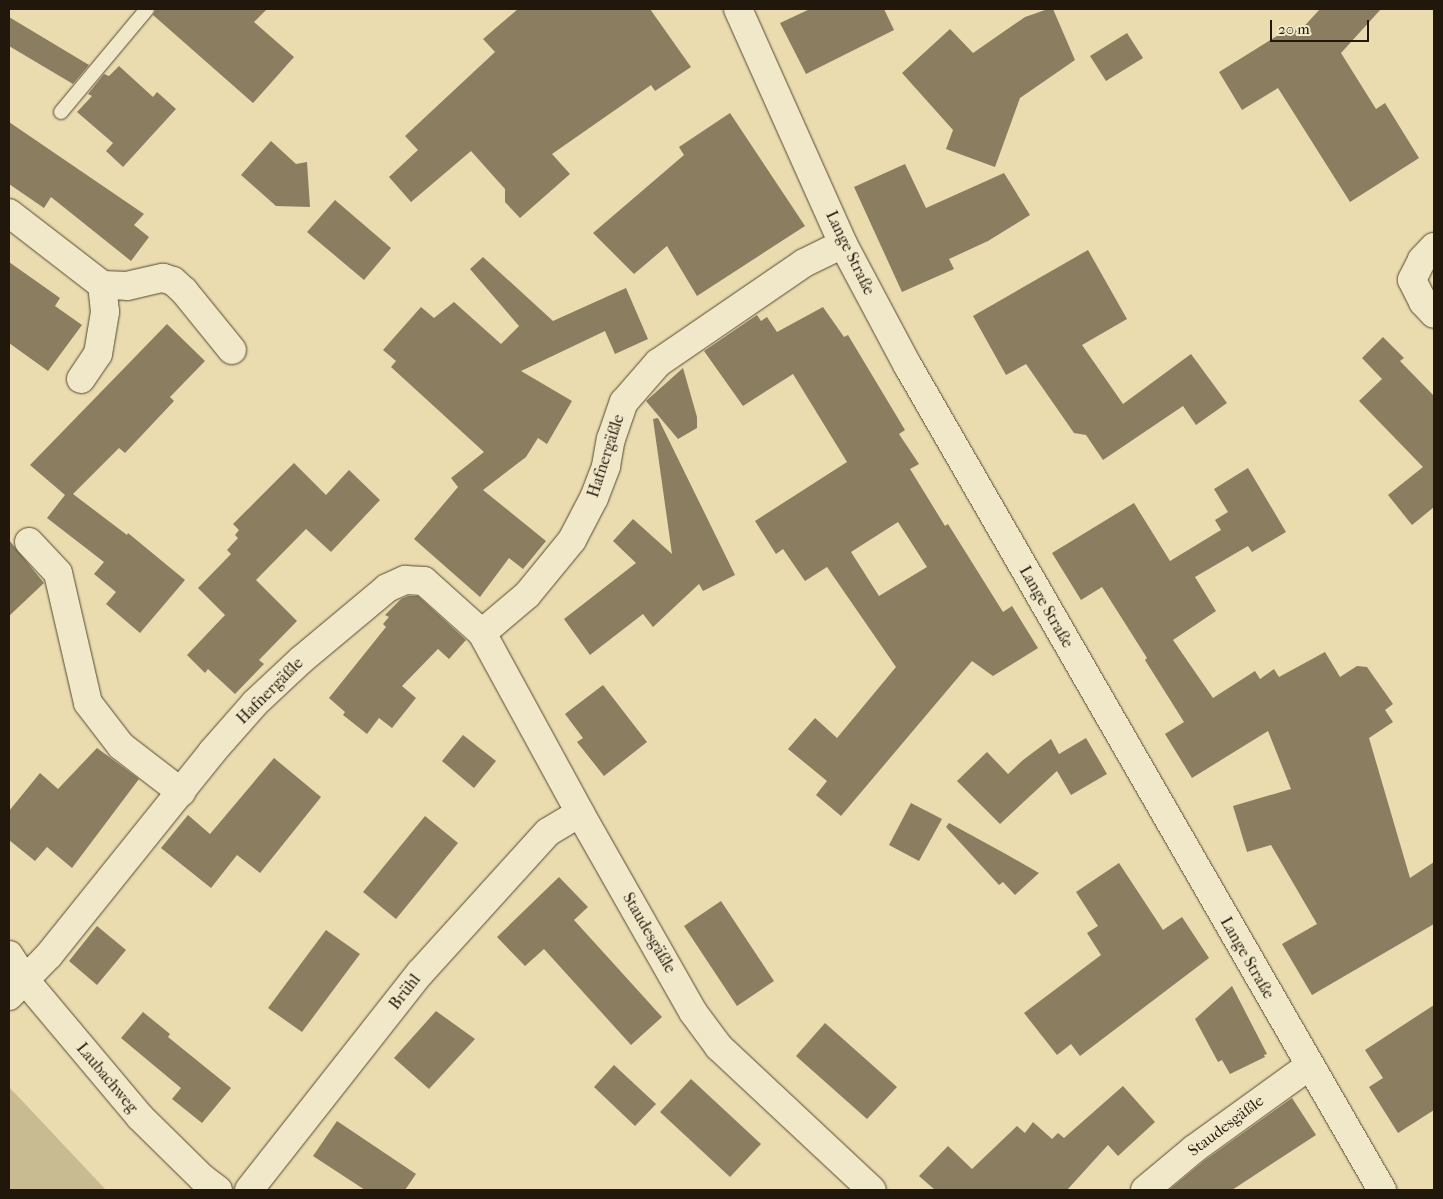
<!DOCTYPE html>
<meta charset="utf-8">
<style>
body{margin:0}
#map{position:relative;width:1443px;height:1199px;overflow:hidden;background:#eadcae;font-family:"IM FELL French Canon",serif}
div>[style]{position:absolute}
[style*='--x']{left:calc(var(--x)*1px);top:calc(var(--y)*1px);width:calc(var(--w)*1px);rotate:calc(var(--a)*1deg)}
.green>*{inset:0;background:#c8bb92}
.building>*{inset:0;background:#8a7d60}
.roads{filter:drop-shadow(0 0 1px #544834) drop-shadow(0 0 1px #544834)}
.service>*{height:14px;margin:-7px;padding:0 7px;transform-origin:7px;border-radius:7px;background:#f1e8ca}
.minor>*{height:28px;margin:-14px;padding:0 14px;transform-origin:14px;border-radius:14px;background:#f1e8ca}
.tertiary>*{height:28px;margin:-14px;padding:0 14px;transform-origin:14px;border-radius:14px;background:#f1e8ca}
span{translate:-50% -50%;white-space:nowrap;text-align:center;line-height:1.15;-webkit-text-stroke:4px #f1e8ca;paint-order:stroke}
.street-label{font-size:16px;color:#22170b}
.frame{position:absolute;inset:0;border:10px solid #22170b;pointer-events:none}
.scale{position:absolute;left:1270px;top:20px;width:99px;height:22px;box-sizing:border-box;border:2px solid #22170b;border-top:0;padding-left:6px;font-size:15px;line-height:18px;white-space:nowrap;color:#22170b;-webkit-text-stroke:4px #f1e8ca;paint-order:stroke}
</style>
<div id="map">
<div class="green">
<i style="clip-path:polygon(9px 1087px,28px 1107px,106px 1190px,9px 1190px)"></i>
</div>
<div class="building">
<i style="clip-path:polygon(156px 9px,267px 9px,254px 22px,294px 57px,253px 103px,153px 15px)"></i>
<i style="clip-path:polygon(518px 9px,650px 9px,691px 67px,655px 91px,651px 85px,552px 154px,570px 174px,520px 218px,505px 202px,505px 189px,471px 151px,411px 202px,389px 177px,418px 150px,405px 136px,495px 52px,483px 39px)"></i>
<i style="clip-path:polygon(810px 9px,884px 9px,894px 30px,806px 74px,780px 23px)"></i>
<i style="clip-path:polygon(1048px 9px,1053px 9px,1075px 60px,1020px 98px,995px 167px,946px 149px,953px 130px,902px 73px,950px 29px,973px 53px,1025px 17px)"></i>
<i style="clip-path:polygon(1320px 9px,1381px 9px,1341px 53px,1376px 109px,1385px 103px,1419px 158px,1350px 202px,1278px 88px,1242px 110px,1219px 72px,1293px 26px,1298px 33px)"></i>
<i style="clip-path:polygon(9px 17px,89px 65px,73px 84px,9px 46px)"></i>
<i style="clip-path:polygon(1127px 33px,1143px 58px,1106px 81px,1090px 56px)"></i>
<i style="clip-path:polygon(119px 66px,153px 97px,157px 92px,176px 109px,123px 167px,106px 151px,113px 143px,77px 112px,92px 96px,88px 94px,104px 74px,109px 76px)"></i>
<i style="clip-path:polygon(730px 113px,805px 226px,697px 296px,667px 246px,634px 274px,593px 233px,684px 155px,679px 147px)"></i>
<i style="clip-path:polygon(9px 122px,144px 214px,134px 225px,149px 237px,131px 261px,51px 197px,44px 208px,9px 184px)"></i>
<i style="clip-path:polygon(271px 141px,296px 164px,307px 162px,310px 207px,276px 206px,241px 175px)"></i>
<i style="clip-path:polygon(905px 164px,926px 208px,1004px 173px,1030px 215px,988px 241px,949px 259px,954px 269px,902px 292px,854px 187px)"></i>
<i style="clip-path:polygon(335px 200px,391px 248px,364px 280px,307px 232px)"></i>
<i style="clip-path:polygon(1088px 250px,1127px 319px,1082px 345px,1123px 404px,1191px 354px,1227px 403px,1196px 425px,1183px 406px,1103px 460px,1086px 435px,1074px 433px,1026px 364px,1006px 375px,973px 316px)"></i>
<i style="clip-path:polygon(483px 257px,553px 321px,626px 288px,648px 339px,615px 354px,605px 331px,521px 371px,572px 401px,547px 444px,538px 438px,526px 457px,483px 490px,546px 541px,523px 569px,509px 558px,480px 597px,414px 539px,458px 487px,451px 478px,484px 452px,391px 367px,396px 361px,383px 350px,421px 307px,434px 318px,454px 302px,501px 344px,519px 326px,470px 269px)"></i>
<i style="clip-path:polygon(9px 262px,60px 298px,55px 306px,82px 325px,48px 371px,9px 343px)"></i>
<i style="clip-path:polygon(evenodd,823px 307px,844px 337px,848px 335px,905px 430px,899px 434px,919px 464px,910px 469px,945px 526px,948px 524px,1003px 612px,1012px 606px,1038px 648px,993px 676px,972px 661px,841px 816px,816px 795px,827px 781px,788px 749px,815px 718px,837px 738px,896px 667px,827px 567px,805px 581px,783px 549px,776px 554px,755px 521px,847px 462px,793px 374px,743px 406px,704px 351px,757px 315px,761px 321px,767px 317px,777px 332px,823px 307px,898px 522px,927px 567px,879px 596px,851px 552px,898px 522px)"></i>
<i style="clip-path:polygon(167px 324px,205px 361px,170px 397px,174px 401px,125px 453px,119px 448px,73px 494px,127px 535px,128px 533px,185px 580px,140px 633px,106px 604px,116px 592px,94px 574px,104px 562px,47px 518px,65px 495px,30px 465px)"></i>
<i style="clip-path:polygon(1383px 337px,1404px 358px,1400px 361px,1434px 396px,1434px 507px,1412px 525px,1388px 495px,1423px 467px,1359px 401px,1382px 379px,1362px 358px)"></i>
<i style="clip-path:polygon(683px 368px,697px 417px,697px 428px,678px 439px,646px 401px)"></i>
<i style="clip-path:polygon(658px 418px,735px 575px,703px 591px,699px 584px,653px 627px,643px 614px,590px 655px,564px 619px,636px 563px,613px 541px,633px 519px,672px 554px,653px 419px)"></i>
<i style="clip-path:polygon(294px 463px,326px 495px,349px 470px,380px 500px,331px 552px,306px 529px,256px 580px,297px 621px,259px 660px,264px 664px,235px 694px,208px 669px,205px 673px,187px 655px,225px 615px,198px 588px,231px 554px,227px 550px,238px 538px,235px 535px,239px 530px,233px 524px)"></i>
<i style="clip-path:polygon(1248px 468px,1286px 532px,1252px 552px,1248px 546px,1195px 577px,1216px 611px,1173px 640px,1213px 698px,1255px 671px,1260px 679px,1274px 669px,1279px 677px,1325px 652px,1340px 677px,1357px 666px,1367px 667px,1393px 704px,1385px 710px,1393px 722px,1369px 738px,1410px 878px,1434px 862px,1434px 924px,1312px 995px,1282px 944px,1317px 924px,1271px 845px,1247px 852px,1233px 806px,1291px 789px,1268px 731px,1192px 778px,1165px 734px,1184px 722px,1145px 660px,1147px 658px,1102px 587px,1081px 600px,1052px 553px,1134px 503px,1170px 561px,1221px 530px,1215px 520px,1228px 512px,1214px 489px)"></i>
<i style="clip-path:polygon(9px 540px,44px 583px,9px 616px)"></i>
<i style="clip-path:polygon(408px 596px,418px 596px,466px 640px,449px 659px,438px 649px,402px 686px,416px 698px,392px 728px,379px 718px,367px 734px,343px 715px,345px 712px,329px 698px,386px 627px,383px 624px,389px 617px,385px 615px,401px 599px)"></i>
<i style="clip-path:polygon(603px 685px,647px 742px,604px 776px,577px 742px,583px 738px,565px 714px)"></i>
<i style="clip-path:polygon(463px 735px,496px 761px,474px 788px,442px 761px)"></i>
<i style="clip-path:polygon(1086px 738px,1107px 774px,1071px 795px,1057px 771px,1000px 824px,957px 781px,987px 752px,1008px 774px,1023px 760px,1051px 739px,1059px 754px)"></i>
<i style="clip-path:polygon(97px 748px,139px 779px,72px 868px,47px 847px,35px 861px,9px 840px,9px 811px,40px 773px,58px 789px)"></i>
<i style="clip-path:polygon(274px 758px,321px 797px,260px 873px,237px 855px,211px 888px,161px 848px,188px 815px,210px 834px)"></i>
<i style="clip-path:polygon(911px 803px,942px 819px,919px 861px,889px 845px)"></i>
<i style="clip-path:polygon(425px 816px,458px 843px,396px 919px,363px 892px)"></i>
<i style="clip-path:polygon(949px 823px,1004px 853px,1039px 873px,1015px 895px,1003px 882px,999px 885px,946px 827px)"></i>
<i style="clip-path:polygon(1119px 863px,1163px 930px,1182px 917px,1209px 958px,1080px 1056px,1071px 1044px,1057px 1055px,1024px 1013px,1101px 955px,1087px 933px,1098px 926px,1076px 892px)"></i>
<i style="clip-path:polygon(559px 877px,588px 907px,574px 920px,662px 1017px,631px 1045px,544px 949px,525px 966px,497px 937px)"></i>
<i style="clip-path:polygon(721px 901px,774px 981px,737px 1006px,684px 926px)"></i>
<i style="clip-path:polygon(97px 926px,126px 950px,97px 985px,69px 961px)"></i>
<i style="clip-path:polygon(326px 930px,360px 954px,302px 1032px,268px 1008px)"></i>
<i style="clip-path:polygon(1232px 986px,1267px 1054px,1264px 1055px,1265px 1057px,1230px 1074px,1222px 1060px,1218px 1062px,1195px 1019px)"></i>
<i style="clip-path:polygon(1434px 1005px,1434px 1110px,1398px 1133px,1369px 1087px,1383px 1078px,1365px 1050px)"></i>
<i style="clip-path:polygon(436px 1011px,475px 1039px,429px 1089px,394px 1058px)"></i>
<i style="clip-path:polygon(143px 1012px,170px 1034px,168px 1037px,231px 1088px,202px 1123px,172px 1099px,181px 1088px,121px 1038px)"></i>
<i style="clip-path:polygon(825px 1023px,897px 1087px,867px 1119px,796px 1056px)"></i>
<i style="clip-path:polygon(614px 1065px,656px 1104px,635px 1126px,594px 1087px)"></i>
<i style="clip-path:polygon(691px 1079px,761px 1144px,730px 1177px,660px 1112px)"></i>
<i style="clip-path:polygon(1123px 1086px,1155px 1122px,1118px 1156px,1108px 1145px,1067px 1190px,935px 1190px,919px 1176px,948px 1146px,972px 1169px,1017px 1126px,1025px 1133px,1033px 1122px,1052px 1139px,1058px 1133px,1064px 1138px)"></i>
<i style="clip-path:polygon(1292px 1098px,1316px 1135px,1232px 1190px,1169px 1190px,1204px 1161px)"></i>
<i style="clip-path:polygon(337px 1121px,416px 1174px,405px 1190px,365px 1190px,313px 1156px)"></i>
</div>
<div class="roads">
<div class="service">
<i style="--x:61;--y:112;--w:134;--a:-50.1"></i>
</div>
<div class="minor">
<i style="--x:9;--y:213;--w:118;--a:37.7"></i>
<i style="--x:102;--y:285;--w:25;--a:2"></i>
<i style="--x:127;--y:286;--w:37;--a:-13"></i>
<i style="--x:163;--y:278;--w:10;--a:17"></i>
<i style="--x:173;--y:281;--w:15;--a:42"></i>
<i style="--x:184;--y:291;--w:76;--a:50.9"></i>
<i style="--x:1434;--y:247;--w:18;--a:133"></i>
<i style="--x:1422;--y:260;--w:22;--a:117"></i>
<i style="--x:1412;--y:280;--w:25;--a:63"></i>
<i style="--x:1423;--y:302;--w:16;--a:47"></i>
<i style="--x:81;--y:379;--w:30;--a:-56"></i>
<i style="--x:98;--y:354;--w:43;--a:-80.5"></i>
<i style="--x:105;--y:312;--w:27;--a:-96"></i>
<i style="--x:29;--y:542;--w:42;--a:46.9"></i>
<i style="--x:58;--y:573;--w:133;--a:77"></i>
<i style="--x:88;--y:703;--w:54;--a:52.5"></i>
<i style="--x:121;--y:746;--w:76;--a:37.5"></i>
<i style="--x:482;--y:633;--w:205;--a:61.4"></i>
<i style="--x:580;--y:813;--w:229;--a:60.4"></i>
<i style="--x:693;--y:1012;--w:44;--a:53.4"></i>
<i style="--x:719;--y:1047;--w:209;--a:43.1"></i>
<i style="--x:9;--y:955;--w:30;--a:57"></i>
<i style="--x:25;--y:980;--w:179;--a:50"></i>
<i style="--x:140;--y:1117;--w:87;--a:44.5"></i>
<i style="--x:202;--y:1178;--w:20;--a:37"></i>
<i style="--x:9;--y:996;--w:57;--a:-45.7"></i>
<i style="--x:49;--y:955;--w:260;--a:-51.2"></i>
<i style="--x:212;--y:752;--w:65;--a:-48.7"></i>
<i style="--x:255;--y:703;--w:63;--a:-43.1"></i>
<i style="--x:301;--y:660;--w:112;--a:-39.9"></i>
<i style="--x:387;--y:588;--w:20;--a:-24"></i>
<i style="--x:405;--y:580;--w:19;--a:3"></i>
<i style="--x:424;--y:581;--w:78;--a:41.9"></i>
<i style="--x:482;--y:633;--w:59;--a:-40.2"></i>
<i style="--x:527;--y:595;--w:71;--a:-50.7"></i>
<i style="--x:572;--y:540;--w:47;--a:-62.4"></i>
<i style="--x:594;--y:498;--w:34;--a:-69"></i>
<i style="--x:606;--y:466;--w:27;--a:-80"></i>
<i style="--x:611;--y:439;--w:39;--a:-71"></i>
<i style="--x:624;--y:402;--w:52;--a:-48.9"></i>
<i style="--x:658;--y:363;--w:177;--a:-34.4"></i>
<i style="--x:804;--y:263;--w:43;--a:-26"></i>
<i style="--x:249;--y:1190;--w:276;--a:-51.8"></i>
<i style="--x:420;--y:973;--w:190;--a:-47.8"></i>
<i style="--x:548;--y:832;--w:37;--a:-31"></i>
<i style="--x:1145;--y:1190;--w:64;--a:-39.9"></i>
<i style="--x:1194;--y:1149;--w:142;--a:-35.8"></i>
</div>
<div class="tertiary">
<i style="--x:738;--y:9;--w:257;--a:65.9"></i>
<i style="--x:843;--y:244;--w:138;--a:62"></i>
<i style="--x:908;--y:366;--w:951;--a:60.09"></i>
</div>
</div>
<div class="street-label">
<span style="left:850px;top:253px;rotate:64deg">Lange Straße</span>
<span style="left:606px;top:456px;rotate:-72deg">Hafnergäßle</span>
<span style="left:1046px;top:607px;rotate:60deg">Lange Straße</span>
<span style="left:270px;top:691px;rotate:-45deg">Hafnergäßle</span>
<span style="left:649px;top:933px;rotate:60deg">Staudesgäßle</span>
<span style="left:1247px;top:958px;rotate:60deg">Lange Straße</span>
<span style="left:405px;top:992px;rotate:-52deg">Brühl</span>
<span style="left:107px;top:1078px;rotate:50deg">Laubachweg</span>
<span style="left:1226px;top:1126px;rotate:-37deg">Staudesgäßle</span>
</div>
<div class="frame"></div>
<div class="scale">20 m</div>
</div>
